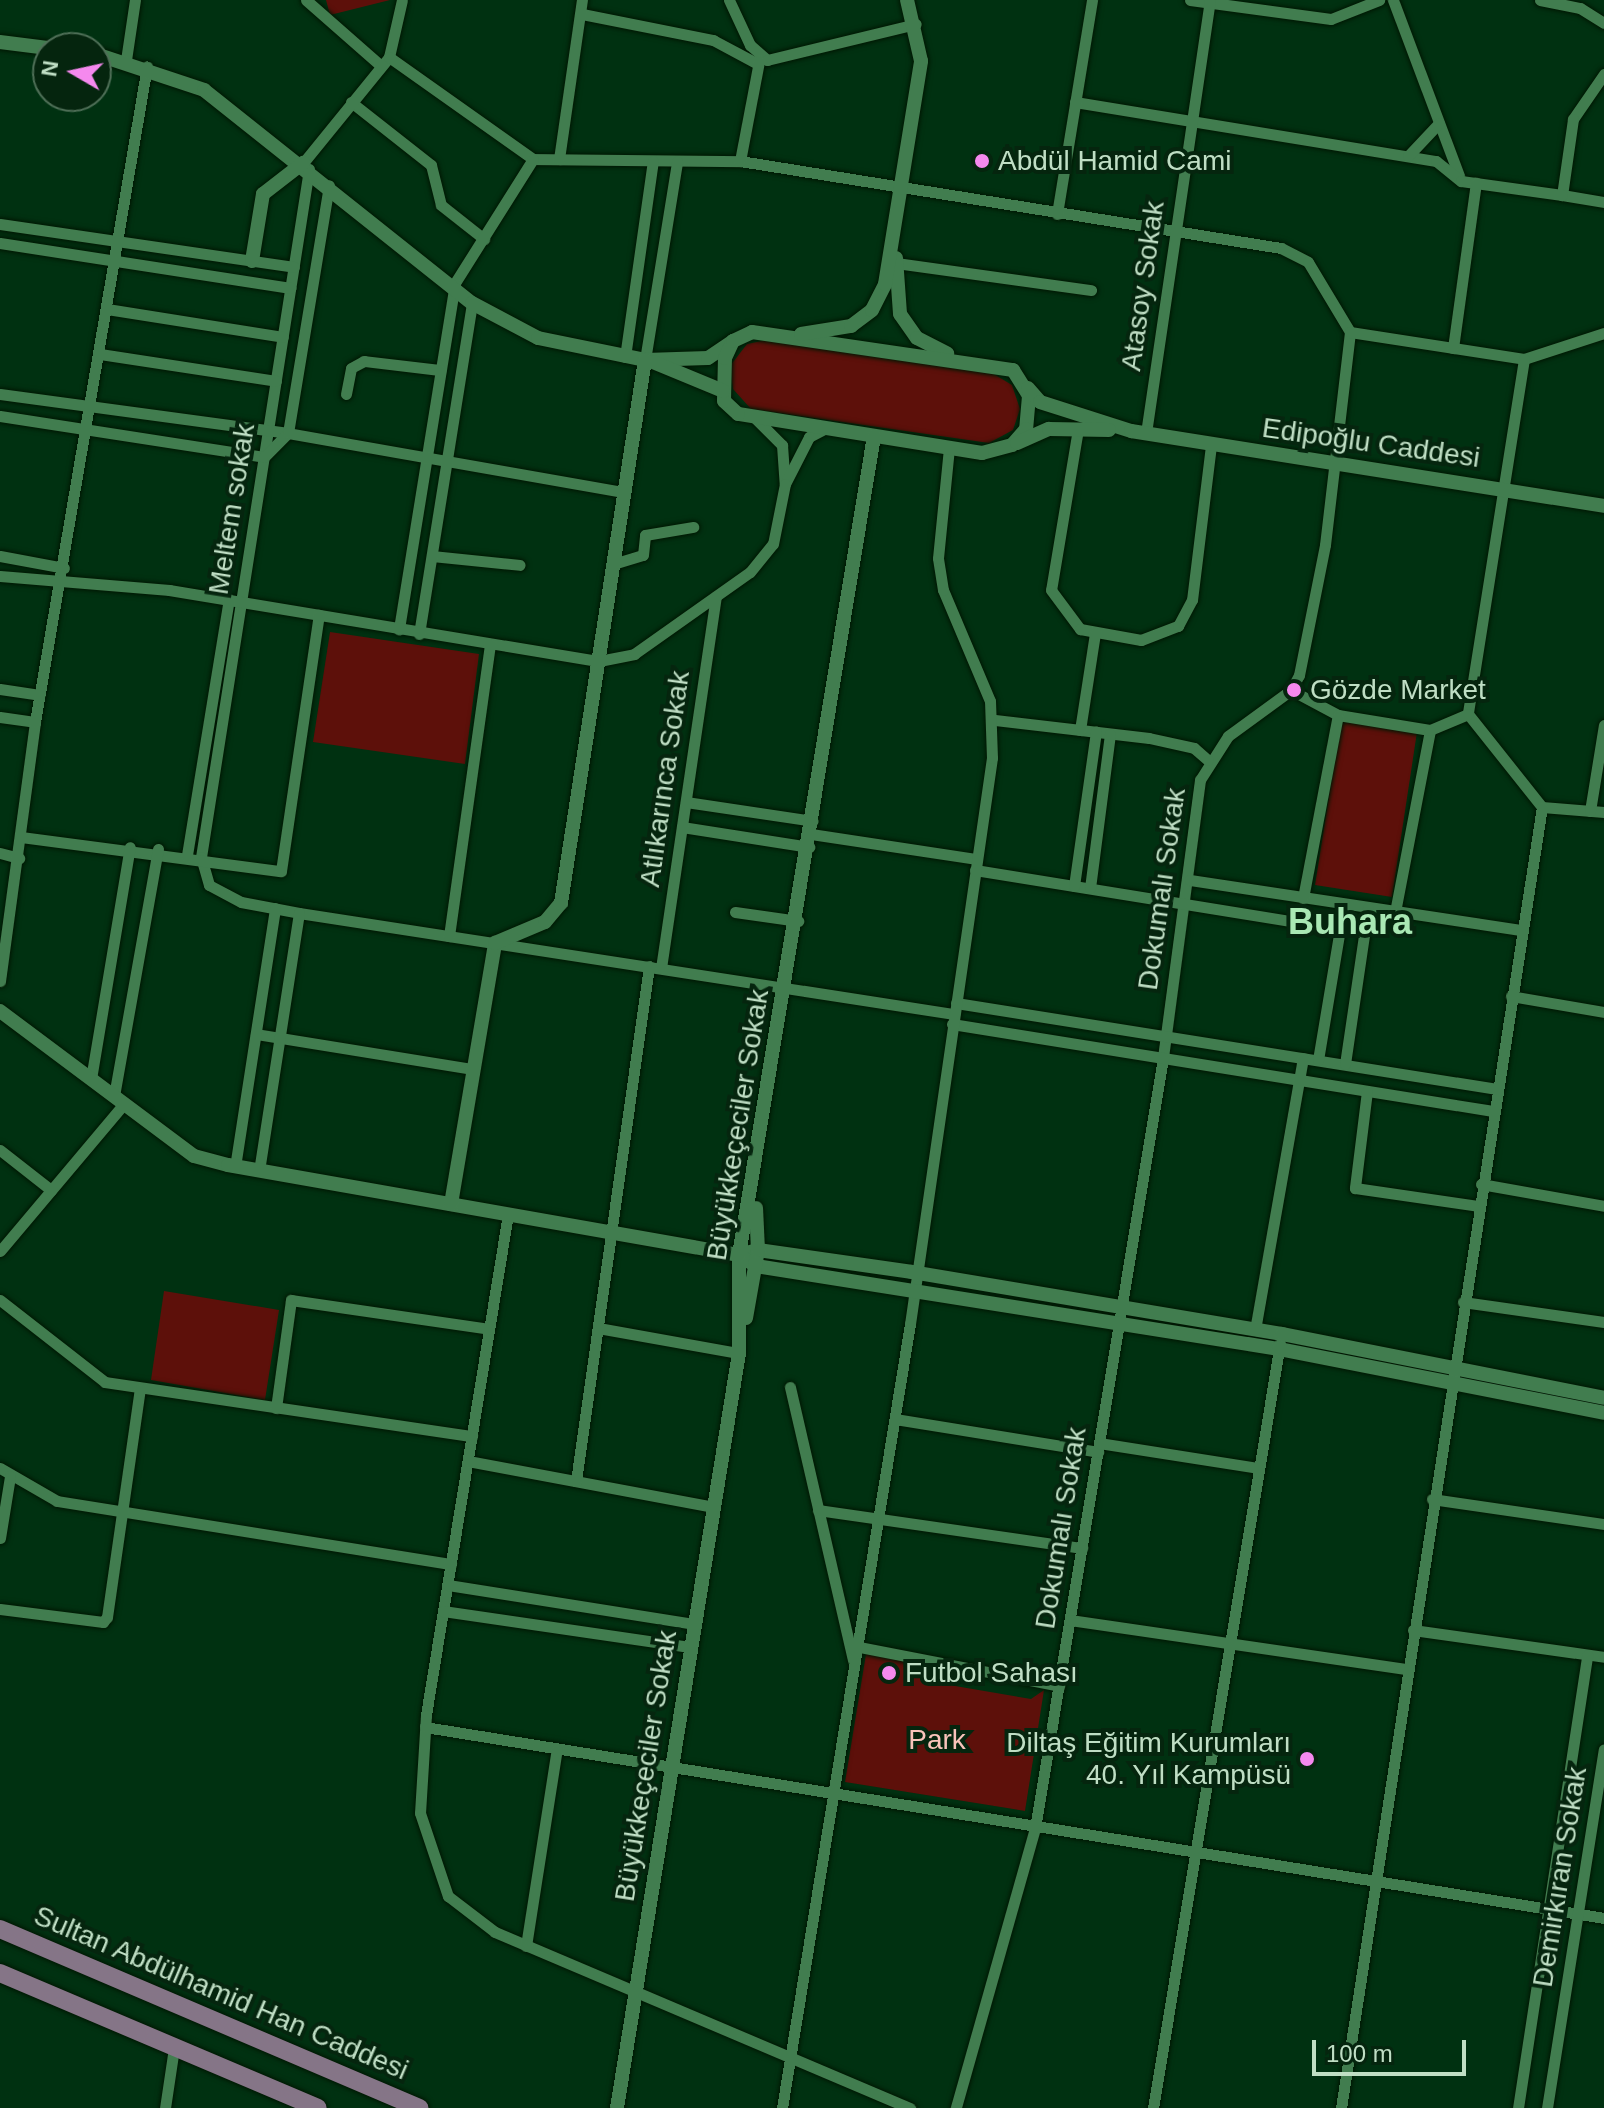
<!DOCTYPE html>
<meta charset="utf-8">
<style>
body{margin:0}
#map{position:relative;width:1604px;height:2108px;overflow:hidden;background:#003111;font-family:Arial,sans-serif}
div>[style]{position:absolute}
[style*='--x']{left:calc(var(--x)*1px);top:calc(var(--y)*1px);width:calc(var(--w)*1px);rotate:calc(var(--a)*1deg)}
.green>*{inset:0;background:#5d100a}
.roads{filter:drop-shadow(0 0 2px #001703) drop-shadow(0 0 2px #001703)}
.minor>*{height:11px;margin:-5.5px;padding:0 5.5px;transform-origin:5.5px;border-radius:5.5px;background:#417d4f}
.tertiary>*{height:14px;margin:-7px;padding:0 7px;transform-origin:7px;border-radius:7px;background:#417d4f}
.primary>*{height:18px;margin:-9px;padding:0 9px;transform-origin:9px;border-radius:9px;background:#857587}
.dots>*{width:22px;height:22px;translate:-50% -50%;box-sizing:border-box;border:4px solid #05250e;border-radius:50%}
span{translate:-50% -50%;white-space:nowrap;text-align:center;line-height:1.15;-webkit-text-stroke:8px #05250e;paint-order:stroke}
.poi-label{font-size:28px;color:#bfdec4}
.left{translate:0 -50%;text-align:left}
.right{translate:-100% -50%;text-align:right}
.street-label{font-size:28px;color:#bfdec4}
.park-label{font-size:28px;color:#f9c3ba}
.district-label{font-size:36px;color:#a9e8b4;font-weight:700}
.north{position:absolute;left:32px;top:32px;width:80px;height:80px;box-sizing:border-box;background:#05250e;border:2px solid #4f6f57;border-radius:50%;rotate:279deg;font-size:22px;font-weight:700;line-height:32px;text-align:center;color:#bfdec4}
.north::after{content:'';display:block;margin:auto;width:28px;height:36px;background:#f589ee;clip-path:polygon(50% 0,100% 100%,50% 72%,0 100%)}
.scale{position:absolute;left:1312px;top:2040px;width:154px;height:36px;box-sizing:border-box;border:4px solid #bfdec4;border-top:0;padding-left:10px;font-size:24px;line-height:28px;white-space:nowrap;color:#bfdec4;-webkit-text-stroke:6px #05250e;paint-order:stroke}
</style>
<div id="map">
<div class="green">
<i style="clip-path:polygon(326px 0,390px 0,330px 15px)"></i>
<i style="clip-path:polygon(767px 340px,992px 373px,1012px 385px,1020px 409px,1013px 430px,989px 443px,751px 409px,733px 389px,730px 366px,747px 344px)"></i>
<i style="clip-path:polygon(330px 632px,479px 654px,465px 764px,313px 742px)"></i>
<i style="clip-path:polygon(1341px 721px,1417px 732px,1392px 897px,1315px 885px)"></i>
<i style="clip-path:polygon(164px 1291px,279px 1310px,265px 1400px,151px 1380px)"></i>
<i style="clip-path:polygon(866px 1654px,922px 1663px,920px 1680px,1031px 1699px,1044px 1690px,1025px 1811px,845px 1782px)"></i>
</div>
<div class="roads">
<div class="minor">
<i style="--x:306;--y:0;--w:100;--a:41.3"></i>
<i style="--x:729;--y:0;--w:50;--a:65"></i>
<i style="--x:750;--y:45;--w:23;--a:41"></i>
<i style="--x:767;--y:60;--w:153;--a:-13.6"></i>
<i style="--x:1190;--y:0;--w:142;--a:7.7"></i>
<i style="--x:1331;--y:19;--w:52;--a:-21.6"></i>
<i style="--x:1393;--y:0;--w:188;--a:69.4"></i>
<i style="--x:1540;--y:0;--w:41;--a:11.3"></i>
<i style="--x:1580;--y:8;--w:28;--a:32"></i>
<i style="--x:582;--y:14;--w:134;--a:11.2"></i>
<i style="--x:713;--y:40;--w:47;--a:28.2"></i>
<i style="--x:389;--y:57;--w:58;--a:-77.2"></i>
<i style="--x:126;--y:60;--w:61;--a:-81.5"></i>
<i style="--x:1604;--y:74;--w:55;--a:124.6"></i>
<i style="--x:1573;--y:119;--w:77;--a:98.2"></i>
<i style="--x:1562;--y:195;--w:43;--a:9.5"></i>
<i style="--x:351;--y:102;--w:102;--a:38.2"></i>
<i style="--x:431;--y:165;--w:41;--a:76"></i>
<i style="--x:441;--y:205;--w:55;--a:38.3"></i>
<i style="--x:1075;--y:102;--w:366;--a:9.3"></i>
<i style="--x:1436;--y:161;--w:32;--a:39"></i>
<i style="--x:1461;--y:181;--w:102;--a:7.9"></i>
<i style="--x:1408;--y:156;--w:45;--a:-46.8"></i>
<i style="--x:533;--y:159;--w:207;--a:0.6"></i>
<i style="--x:740;--y:161;--w:548;--a:9.14"></i>
<i style="--x:1281;--y:248;--w:30;--a:27"></i>
<i style="--x:1308;--y:262;--w:82;--a:59"></i>
<i style="--x:1350;--y:332;--w:214;--a:96.7"></i>
<i style="--x:1325;--y:545;--w:133;--a:101.3"></i>
<i style="--x:1299;--y:675;--w:17;--a:118"></i>
<i style="--x:1291;--y:690;--w:78;--a:143.9"></i>
<i style="--x:1228;--y:736;--w:52;--a:122.5"></i>
<i style="--x:1200;--y:780;--w:280;--a:97.6"></i>
<i style="--x:1163;--y:1058;--w:781;--a:99.44"></i>
<i style="--x:1035;--y:1828;--w:291;--a:105.8"></i>
<i style="--x:559;--y:159;--w:161;--a:-81.8"></i>
<i style="--x:740;--y:161;--w:102;--a:-79.2"></i>
<i style="--x:303;--y:163;--w:136;--a:-50.9"></i>
<i style="--x:389;--y:57;--w:176;--a:35.3"></i>
<i style="--x:533;--y:159;--w:146;--a:122.2"></i>
<i style="--x:455;--y:283;--w:351;--a:99.2"></i>
<i style="--x:309;--y:169;--w:696;--a:98.92"></i>
<i style="--x:201;--y:857;--w:29;--a:74"></i>
<i style="--x:209;--y:885;--w:36;--a:28"></i>
<i style="--x:241;--y:902;--w:59;--a:10.7"></i>
<i style="--x:299;--y:913;--w:663;--a:8.77"></i>
<i style="--x:1057;--y:214;--w:217;--a:-80.7"></i>
<i style="--x:0;--y:224;--w:297;--a:8.3"></i>
<i style="--x:0;--y:243;--w:294;--a:8.8"></i>
<i style="--x:896;--y:263;--w:197;--a:7.9"></i>
<i style="--x:107;--y:309;--w:178;--a:9"></i>
<i style="--x:1350;--y:332;--w:176;--a:8.8"></i>
<i style="--x:1524;--y:359;--w:84;--a:-18"></i>
<i style="--x:1453;--y:348;--w:167;--a:-82.1"></i>
<i style="--x:100;--y:354;--w:178;--a:8.7"></i>
<i style="--x:625;--y:357;--w:198;--a:-81.9"></i>
<i style="--x:1524;--y:359;--w:359;--a:99"></i>
<i style="--x:1468;--y:714;--w:119;--a:51.5"></i>
<i style="--x:1542;--y:807;--w:62;--a:4.6"></i>
<i style="--x:645;--y:360;--w:201;--a:-80.8"></i>
<i style="--x:0;--y:394;--w:291;--a:7.7"></i>
<i style="--x:288;--y:433;--w:251;--a:-80.6"></i>
<i style="--x:346;--y:394;--w:26;--a:-79"></i>
<i style="--x:351;--y:368;--w:15;--a:-28"></i>
<i style="--x:364;--y:361;--w:77;--a:6.8"></i>
<i style="--x:0;--y:416;--w:267;--a:8.8"></i>
<i style="--x:264;--y:457;--w:34;--a:-45"></i>
<i style="--x:288;--y:433;--w:341;--a:10"></i>
<i style="--x:754;--y:417;--w:40;--a:45"></i>
<i style="--x:782;--y:445;--w:39;--a:86"></i>
<i style="--x:785;--y:484;--w:53;--a:-62.9"></i>
<i style="--x:809;--y:437;--w:19;--a:-28"></i>
<i style="--x:1078;--y:429;--w:163;--a:99.5"></i>
<i style="--x:1051;--y:590;--w:49;--a:53.4"></i>
<i style="--x:1080;--y:629;--w:62;--a:10.2"></i>
<i style="--x:1141;--y:640;--w:40;--a:-21"></i>
<i style="--x:1178;--y:626;--w:30;--a:-62"></i>
<i style="--x:1192;--y:600;--w:155;--a:-83"></i>
<i style="--x:1146;--y:433;--w:438;--a:-81.6"></i>
<i style="--x:0;--y:556;--w:65;--a:10.6"></i>
<i style="--x:432;--y:556;--w:88;--a:5.8"></i>
<i style="--x:613;--y:564;--w:31;--a:-17"></i>
<i style="--x:643;--y:555;--w:20;--a:-84"></i>
<i style="--x:645;--y:535;--w:49;--a:-9.5"></i>
<i style="--x:0;--y:576;--w:170;--a:4.7"></i>
<i style="--x:169;--y:590;--w:436;--a:9.4"></i>
<i style="--x:599;--y:661;--w:36;--a:-11"></i>
<i style="--x:634;--y:654;--w:142;--a:-35.3"></i>
<i style="--x:750;--y:572;--w:36;--a:-51"></i>
<i style="--x:773;--y:544;--w:61;--a:-78.7"></i>
<i style="--x:419;--y:634;--w:335;--a:-80.9"></i>
<i style="--x:0;--y:689;--w:40;--a:8.5"></i>
<i style="--x:1291;--y:690;--w:53;--a:28"></i>
<i style="--x:1338;--y:715;--w:93;--a:9.3"></i>
<i style="--x:0;--y:717;--w:35;--a:8"></i>
<i style="--x:995;--y:720;--w:155;--a:6.7"></i>
<i style="--x:1149;--y:738;--w:46;--a:12.5"></i>
<i style="--x:1194;--y:748;--w:18;--a:41"></i>
<i style="--x:1080;--y:730;--w:98;--a:-81.2"></i>
<i style="--x:686;--y:802;--w:128;--a:8.5"></i>
<i style="--x:1590;--y:811;--w:87;--a:-80.8"></i>
<i style="--x:682;--y:827;--w:129;--a:8.9"></i>
<i style="--x:811;--y:834;--w:168;--a:8.6"></i>
<i style="--x:21;--y:837;--w:262;--a:7.5"></i>
<i style="--x:281;--y:871;--w:259;--a:-81.6"></i>
<i style="--x:0;--y:853;--w:20;--a:15"></i>
<i style="--x:187;--y:855;--w:259;--a:-80.7"></i>
<i style="--x:975;--y:870;--w:370;--a:9.2"></i>
<i style="--x:1190;--y:880;--w:336;--a:8.6"></i>
<i style="--x:1074;--y:886;--w:156;--a:-81.9"></i>
<i style="--x:1090;--y:888;--w:155;--a:-82.6"></i>
<i style="--x:1303;--y:898;--w:186;--a:-79.2"></i>
<i style="--x:735;--y:912;--w:64;--a:8.1"></i>
<i style="--x:1395;--y:912;--w:185;--a:-79.1"></i>
<i style="--x:1430;--y:730;--w:41;--a:-22.8"></i>
<i style="--x:449;--y:936;--w:295;--a:-82"></i>
<i style="--x:661;--y:968;--w:375;--a:-81.6"></i>
<i style="--x:0;--y:981;--w:261;--a:-82.3"></i>
<i style="--x:35;--y:722;--w:665;--a:-80.31"></i>
<i style="--x:1511;--y:996;--w:94;--a:9.8"></i>
<i style="--x:956;--y:1003;--w:548;--a:9.03"></i>
<i style="--x:952;--y:1024;--w:548;--a:9.14"></i>
<i style="--x:256;--y:1034;--w:219;--a:9.2"></i>
<i style="--x:1318;--y:1060;--w:158;--a:-80.5"></i>
<i style="--x:1345;--y:1064;--w:158;--a:-81.6"></i>
<i style="--x:91;--y:1079;--w:235;--a:-80.5"></i>
<i style="--x:1367;--y:1091;--w:98;--a:97.1"></i>
<i style="--x:1355;--y:1188;--w:124;--a:8.3"></i>
<i style="--x:114;--y:1096;--w:251;--a:-79.9"></i>
<i style="--x:0;--y:1150;--w:65;--a:38.1"></i>
<i style="--x:235;--y:1167;--w:262;--a:-81.2"></i>
<i style="--x:259;--y:1171;--w:261;--a:-81.2"></i>
<i style="--x:1481;--y:1184;--w:125;--a:10.1"></i>
<i style="--x:508;--y:1214;--w:508;--a:99.3"></i>
<i style="--x:426;--y:1715;--w:98;--a:93.5"></i>
<i style="--x:420;--y:1813;--w:88;--a:71.4"></i>
<i style="--x:448;--y:1896;--w:59;--a:37.5"></i>
<i style="--x:495;--y:1932;--w:451;--a:23"></i>
<i style="--x:0;--y:1251;--w:192;--a:-49.9"></i>
<i style="--x:0;--y:1300;--w:133;--a:38"></i>
<i style="--x:105;--y:1382;--w:371;--a:8.4"></i>
<i style="--x:1463;--y:1302;--w:142;--a:8.1"></i>
<i style="--x:598;--y:1328;--w:143;--a:10.1"></i>
<i style="--x:1255;--y:1330;--w:276;--a:-80"></i>
<i style="--x:790;--y:1387;--w:280;--a:77"></i>
<i style="--x:276;--y:1408;--w:109;--a:-82.1"></i>
<i style="--x:291;--y:1300;--w:200;--a:8.3"></i>
<i style="--x:895;--y:1419;--w:206;--a:9.2"></i>
<i style="--x:1099;--y:1443;--w:162;--a:8.9"></i>
<i style="--x:468;--y:1461;--w:250;--a:10.6"></i>
<i style="--x:0;--y:1468;--w:66;--a:30.1"></i>
<i style="--x:57;--y:1501;--w:399;--a:9.1"></i>
<i style="--x:576;--y:1481;--w:520;--a:-81.93"></i>
<i style="--x:1432;--y:1499;--w:174;--a:8.3"></i>
<i style="--x:818;--y:1510;--w:267;--a:8.2"></i>
<i style="--x:0;--y:1538;--w:63;--a:-80.8"></i>
<i style="--x:448;--y:1585;--w:250;--a:9"></i>
<i style="--x:0;--y:1609;--w:104;--a:7.2"></i>
<i style="--x:103;--y:1622;--w:6;--a:-51"></i>
<i style="--x:107;--y:1617;--w:230;--a:-81.8"></i>
<i style="--x:443;--y:1611;--w:251;--a:8.3"></i>
<i style="--x:1070;--y:1620;--w:341;--a:8.3"></i>
<i style="--x:1413;--y:1630;--w:193;--a:8"></i>
<i style="--x:859;--y:1647;--w:204;--a:11"></i>
<i style="--x:425;--y:1727;--w:1194;--a:9.2"></i>
<i style="--x:526;--y:1946;--w:199;--a:-81.1"></i>
<i style="--x:165;--y:2108;--w:61;--a:-81.5"></i>
<i style="--x:782;--y:2108;--w:794;--a:-80.73"></i>
<i style="--x:910;--y:1324;--w:572;--a:-81.76"></i>
<i style="--x:992;--y:758;--w:57;--a:-92"></i>
<i style="--x:990;--y:701;--w:121;--a:-112.9"></i>
<i style="--x:943;--y:590;--w:32;--a:-99"></i>
<i style="--x:938;--y:558;--w:111;--a:-84.3"></i>
<i style="--x:1153;--y:2108;--w:775;--a:-80.57"></i>
<i style="--x:1341;--y:2108;--w:1316;--a:-81.22"></i>
<i style="--x:1518;--y:2108;--w:458;--a:-81.3"></i>
<i style="--x:1547;--y:2108;--w:363;--a:-81"></i>
</div>
<div class="tertiary">
<i style="--x:0;--y:42;--w:48;--a:7.1"></i>
<i style="--x:96;--y:54;--w:114;--a:18.4"></i>
<i style="--x:204;--y:90;--w:342;--a:38.5"></i>
<i style="--x:472;--y:303;--w:75;--a:27.9"></i>
<i style="--x:538;--y:338;--w:109;--a:11.6"></i>
<i style="--x:645;--y:360;--w:63;--a:-1.8"></i>
<i style="--x:708;--y:358;--w:30;--a:-34"></i>
<i style="--x:896;--y:258;--w:56;--a:85.9"></i>
<i style="--x:900;--y:314;--w:29;--a:55"></i>
<i style="--x:917;--y:338;--w:34;--a:27"></i>
<i style="--x:252;--y:261;--w:68;--a:-80.7"></i>
<i style="--x:263;--y:194;--w:51;--a:-37.8"></i>
<i style="--x:752;--y:332;--w:264;--a:8.3"></i>
<i style="--x:1013;--y:370;--w:31;--a:58"></i>
<i style="--x:1029;--y:396;--w:33;--a:95"></i>
<i style="--x:1026;--y:429;--w:21;--a:131"></i>
<i style="--x:1012;--y:445;--w:31;--a:165"></i>
<i style="--x:982;--y:453;--w:247;--a:-170.9"></i>
<i style="--x:738;--y:414;--w:19;--a:-137"></i>
<i style="--x:724;--y:401;--w:43;--a:-88.7"></i>
<i style="--x:725;--y:358;--w:19;--a:-65"></i>
<i style="--x:733;--y:341;--w:21;--a:-25"></i>
<i style="--x:801;--y:334;--w:51;--a:-9.1"></i>
<i style="--x:851;--y:326;--w:26;--a:-37"></i>
<i style="--x:872;--y:310;--w:29;--a:-63"></i>
<i style="--x:885;--y:284;--w:226;--a:-80.8"></i>
<i style="--x:921;--y:61;--w:63;--a:-102.9"></i>
<i style="--x:653;--y:362;--w:76;--a:22.5"></i>
<i style="--x:1028;--y:388;--w:18;--a:49"></i>
<i style="--x:1040;--y:402;--w:96;--a:17.7"></i>
<i style="--x:1131;--y:431;--w:479;--a:9"></i>
<i style="--x:1017;--y:443;--w:35;--a:-24"></i>
<i style="--x:1049;--y:429;--w:60;--a:1"></i>
<i style="--x:0;--y:1011;--w:242;--a:36.8"></i>
<i style="--x:194;--y:1156;--w:35;--a:15"></i>
<i style="--x:228;--y:1165;--w:519;--a:9.99"></i>
<i style="--x:739;--y:1255;--w:20;--a:-15"></i>
<i style="--x:758;--y:1250;--w:156;--a:8.1"></i>
<i style="--x:912;--y:1272;--w:375;--a:9.5"></i>
<i style="--x:1282;--y:1334;--w:328;--a:11.2"></i>
<i style="--x:451;--y:1204;--w:265;--a:-80.4"></i>
<i style="--x:495;--y:943;--w:54;--a:-22.8"></i>
<i style="--x:545;--y:922;--w:25;--a:-50"></i>
<i style="--x:561;--y:903;--w:549;--a:-81.21"></i>
<i style="--x:739;--y:1255;--w:20;--a:33"></i>
<i style="--x:756;--y:1266;--w:530;--a:9.02"></i>
<i style="--x:1279;--y:1349;--w:331;--a:11.1"></i>
<i style="--x:746;--y:1318;--w:69;--a:-80"></i>
<i style="--x:758;--y:1250;--w:42;--a:-92.7"></i>
<i style="--x:617;--y:2108;--w:765;--a:-80.82"></i>
<i style="--x:739;--y:1353;--w:98;--a:-90"></i>
<i style="--x:739;--y:1255;--w:830;--a:-80.64"></i>
</div>
<div class="primary">
<i style="--x:0;--y:1929;--w:456;--a:23.1"></i>
<i style="--x:0;--y:1973;--w:345;--a:23"></i>
</div>
</div>
<div class="dots">
<i style="left:982px;top:161px;background:#f589ee"></i>
<i style="left:1294px;top:690px;background:#f589ee"></i>
<i style="left:889px;top:1673px;background:#f589ee"></i>
<i style="left:1307px;top:1759px;background:#f589ee"></i>
</div>
<div class="poi-label">
<span class="left" style="left:998px;top:161px">Abdül Hamid Cami</span>
<span class="left" style="left:1310px;top:690px">Gözde Market</span>
<span class="left" style="left:905px;top:1673px">Futbol Sahası</span>
<span class="right" style="left:1291px;top:1759px">Diltaş Eğitim Kurumları<br>40. Yıl Kampüsü</span>
</div>
<div class="street-label">
<span style="left:1143px;top:286px;rotate:-82deg">Atasoy Sokak</span>
<span style="left:1371px;top:443px;rotate:8deg">Edipoğlu Caddesi</span>
<span style="left:232px;top:509px;rotate:-81deg">Meltem sokak</span>
<span style="left:665px;top:779px;rotate:-82deg">Atlıkarınca Sokak</span>
<span style="left:1162px;top:889px;rotate:-82deg">Dokumalı Sokak</span>
<span style="left:738px;top:1125px;rotate:-81deg">Büyükkeçeciler Sokak</span>
<span style="left:1061px;top:1528px;rotate:-81deg">Dokumalı Sokak</span>
<span style="left:646px;top:1766px;rotate:-81deg">Büyükkeçeciler Sokak</span>
<span style="left:1560px;top:1877px;rotate:-81deg">Demirkıran Sokak</span>
<span style="left:221px;top:1993px;rotate:23deg">Sultan Abdülhamid Han Caddesi</span>
</div>
<div class="park-label">
<span style="left:937px;top:1740px">Park</span>
</div>
<div class="district-label">
<span style="left:1350px;top:922px">Buhara</span>
</div>
<div class="north">N</div>
<div class="scale">100 m</div>
</div>
